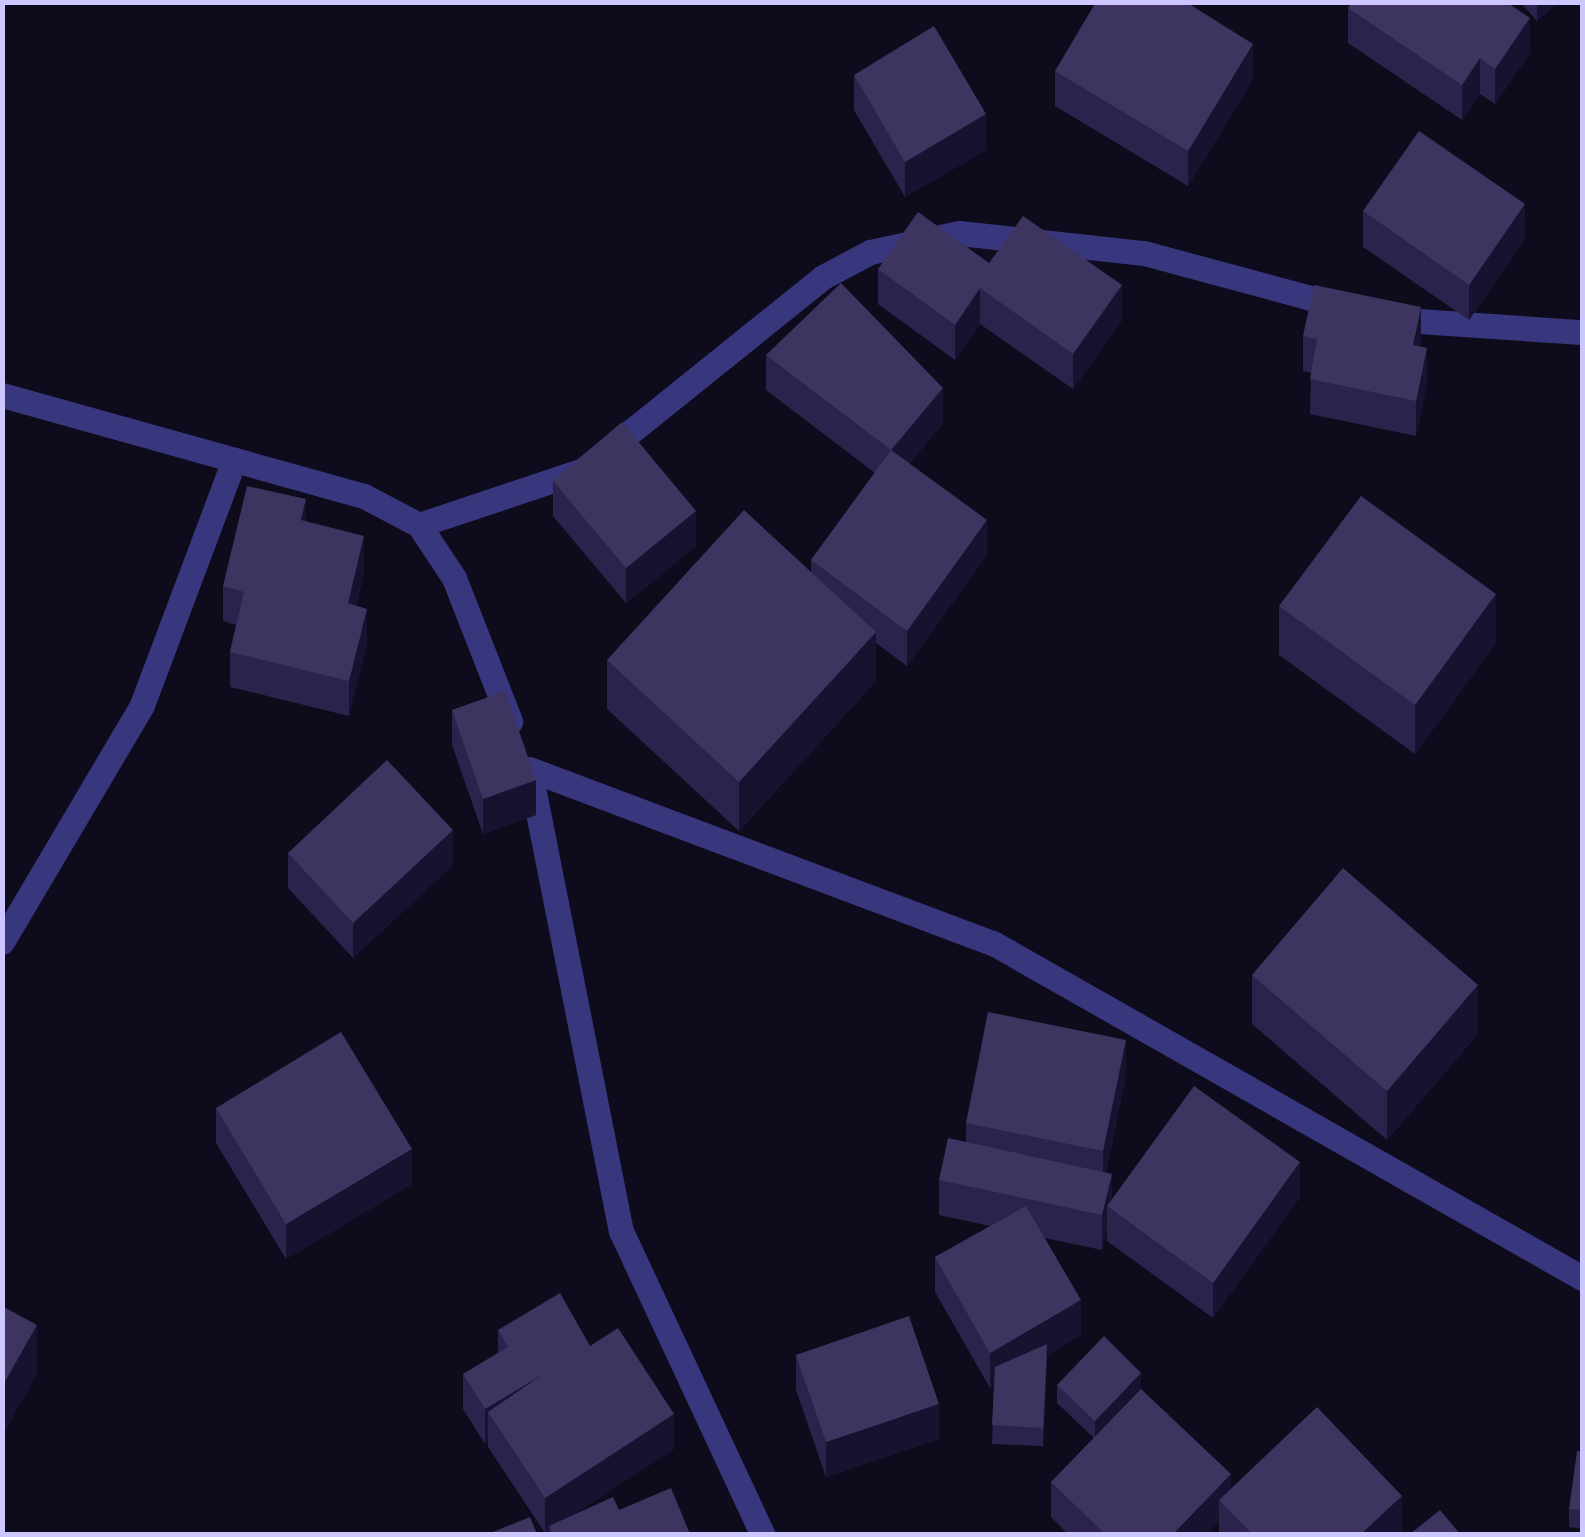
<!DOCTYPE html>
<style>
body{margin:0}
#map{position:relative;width:1585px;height:1537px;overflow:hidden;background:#0e0b1d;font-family:"Fira Sans",sans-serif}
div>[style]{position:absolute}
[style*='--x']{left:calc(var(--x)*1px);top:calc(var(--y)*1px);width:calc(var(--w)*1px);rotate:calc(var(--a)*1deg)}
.minor>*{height:25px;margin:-12.5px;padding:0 12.5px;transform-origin:12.5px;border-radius:12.5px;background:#38367c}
.wall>*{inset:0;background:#2b234c}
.shaded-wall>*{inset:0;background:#181231}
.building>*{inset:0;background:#3d355f}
span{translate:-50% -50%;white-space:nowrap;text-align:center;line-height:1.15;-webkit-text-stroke:8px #0e0b1d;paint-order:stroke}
.frame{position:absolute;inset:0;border:5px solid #cdc7ff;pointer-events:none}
</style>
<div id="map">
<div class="minor">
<i style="--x:1389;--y:319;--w:193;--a:3.9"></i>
<i style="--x:2;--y:395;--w:376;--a:15.6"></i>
<i style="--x:364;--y:496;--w:62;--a:27.8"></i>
<i style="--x:419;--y:525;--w:64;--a:56.6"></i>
<i style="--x:454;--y:578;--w:154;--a:68.6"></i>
<i style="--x:419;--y:525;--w:173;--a:-18.5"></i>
<i style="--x:583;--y:470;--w:308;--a:-38.8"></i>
<i style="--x:823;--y:277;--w:53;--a:-28"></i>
<i style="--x:870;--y:252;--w:91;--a:-12.1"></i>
<i style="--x:959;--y:233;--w:186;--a:6.2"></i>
<i style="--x:1144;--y:253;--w:203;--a:15.1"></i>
<i style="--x:529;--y:769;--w:496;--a:20.6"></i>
<i style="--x:993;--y:943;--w:678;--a:29.63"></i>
<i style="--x:530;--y:772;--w:468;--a:78.8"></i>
<i style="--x:621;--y:1231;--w:334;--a:65"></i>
<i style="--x:2;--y:942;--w:275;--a:-59.4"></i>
<i style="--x:142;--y:705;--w:262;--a:-69.4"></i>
</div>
<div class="wall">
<i style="clip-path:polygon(1520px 2px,1558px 2px,1537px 21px)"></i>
<i style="clip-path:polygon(1348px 8px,1530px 53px,1495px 104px,1480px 94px,1462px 120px,1348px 43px)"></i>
<i style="clip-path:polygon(1055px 71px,1253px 79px,1188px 186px,1055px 106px)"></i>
<i style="clip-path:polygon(854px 75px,986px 150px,905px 197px,854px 110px)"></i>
<i style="clip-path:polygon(1363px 211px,1525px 239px,1469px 320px,1363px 247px)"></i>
<i style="clip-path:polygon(989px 263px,1122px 320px,1073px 389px,980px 324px,955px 360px,878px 304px,878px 269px)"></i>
<i style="clip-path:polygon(1303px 336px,1421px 342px,1420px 347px,1427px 383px,1416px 436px,1310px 414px,1311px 373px,1303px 371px)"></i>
<i style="clip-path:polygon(766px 355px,943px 423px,909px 464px,987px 555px,907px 666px,876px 643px,876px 681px,739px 831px,607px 709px,607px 660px,811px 572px,811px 560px,875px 473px,766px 390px)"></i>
<i style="clip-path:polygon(553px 481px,696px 546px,626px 603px,553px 516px)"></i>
<i style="clip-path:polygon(306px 521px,364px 571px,356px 606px,367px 644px,349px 716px,230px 687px,230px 652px,236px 625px,223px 621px,223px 586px)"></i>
<i style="clip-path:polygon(1279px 606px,1496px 643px,1415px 754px,1279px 655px)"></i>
<i style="clip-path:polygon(452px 710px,536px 815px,483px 834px,452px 745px)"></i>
<i style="clip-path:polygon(288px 853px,453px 865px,353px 958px,288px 888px)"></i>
<i style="clip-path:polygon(1252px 975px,1478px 1034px,1387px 1140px,1252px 1024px)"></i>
<i style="clip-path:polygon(1126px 1075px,1106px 1173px,1112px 1199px,1300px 1197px,1213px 1318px,1107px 1241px,1107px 1229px,1102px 1250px,1045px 1238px,1081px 1335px,1047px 1355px,1043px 1446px,992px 1444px,994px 1386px,990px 1388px,935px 1292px,935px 1257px,990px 1226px,939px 1215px,939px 1180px,966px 1142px,966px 1123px)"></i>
<i style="clip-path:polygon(216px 1108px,412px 1184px,286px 1259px,216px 1143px)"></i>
<i style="clip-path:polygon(498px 1330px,590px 1346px,674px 1449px,572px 1515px,619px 1510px,690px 1534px,549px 1534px,549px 1531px,545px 1533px,488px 1447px,488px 1442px,485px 1444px,463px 1409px,463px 1374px,498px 1353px)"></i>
<i style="clip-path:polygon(796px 1355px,939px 1439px,826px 1477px,796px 1390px)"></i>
<i style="clip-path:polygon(1057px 1385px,1141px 1390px,1231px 1489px,1402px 1532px,1398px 1534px,1219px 1534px,1219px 1521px,1207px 1534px,1068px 1534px,1051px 1517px,1051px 1482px,1094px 1438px,1057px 1403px)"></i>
<i style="clip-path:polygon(1582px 1452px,1582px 1529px,1569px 1527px,1569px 1509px)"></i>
</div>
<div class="shaded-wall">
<i style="clip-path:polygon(1537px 2px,1558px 2px,1537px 21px)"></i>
<i style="clip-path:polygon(1530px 18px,1530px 53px,1495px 104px,1495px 69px)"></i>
<i style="clip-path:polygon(1253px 44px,1253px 79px,1188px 186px,1188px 151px)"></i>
<i style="clip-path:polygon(1480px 58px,1480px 94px,1462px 120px,1462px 85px)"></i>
<i style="clip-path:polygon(986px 114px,986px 150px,905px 197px,905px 162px)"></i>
<i style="clip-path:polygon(1525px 204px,1525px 239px,1469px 320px,1469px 285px)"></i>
<i style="clip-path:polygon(1122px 285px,1122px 320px,1073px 389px,1073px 354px)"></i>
<i style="clip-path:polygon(980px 288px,980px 324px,955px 360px,955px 325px)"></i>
<i style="clip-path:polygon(1421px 307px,1421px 342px,1413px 381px,1413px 345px)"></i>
<i style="clip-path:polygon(1427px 348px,1427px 383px,1416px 436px,1416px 401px)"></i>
<i style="clip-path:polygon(943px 388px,943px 423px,891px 485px,891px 450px)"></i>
<i style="clip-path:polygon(306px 499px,306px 534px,301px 520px)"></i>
<i style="clip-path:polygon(696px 511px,696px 546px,626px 603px,626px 568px)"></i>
<i style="clip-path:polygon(987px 520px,987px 555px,907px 666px,907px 631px)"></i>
<i style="clip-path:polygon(364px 536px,364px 571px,348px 638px,348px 603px)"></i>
<i style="clip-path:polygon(1496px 594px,1496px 643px,1415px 754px,1415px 705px)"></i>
<i style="clip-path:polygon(367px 609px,367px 644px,349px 716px,349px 681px)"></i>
<i style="clip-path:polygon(876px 632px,876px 681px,739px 831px,739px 782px)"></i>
<i style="clip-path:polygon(536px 780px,536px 815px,483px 834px,483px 799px)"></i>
<i style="clip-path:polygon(453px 830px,453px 865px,353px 958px,353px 923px)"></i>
<i style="clip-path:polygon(1478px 985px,1478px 1034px,1387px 1140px,1387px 1091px)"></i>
<i style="clip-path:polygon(1126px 1040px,1126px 1075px,1103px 1186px,1103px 1151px)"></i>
<i style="clip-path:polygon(412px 1149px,412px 1184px,286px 1259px,286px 1224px)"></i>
<i style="clip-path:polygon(1300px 1162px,1300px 1197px,1213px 1318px,1213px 1283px)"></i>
<i style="clip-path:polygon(1112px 1174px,1112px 1209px,1107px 1206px,1107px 1229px,1102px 1250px,1102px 1215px)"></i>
<i style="clip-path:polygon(1081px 1300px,1081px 1335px,1047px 1355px,1043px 1446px,1047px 1355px,990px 1388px,990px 1353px)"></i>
<i style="clip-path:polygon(37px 1325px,37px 1374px,2px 1437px,2px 1387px)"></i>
<i style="clip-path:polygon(545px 1373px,488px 1412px,488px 1442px,485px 1444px,485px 1409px)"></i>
<i style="clip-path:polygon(1141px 1373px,1141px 1392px,1095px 1439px,1095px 1421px)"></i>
<i style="clip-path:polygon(939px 1404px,939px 1439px,826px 1477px,826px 1442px)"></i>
<i style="clip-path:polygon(674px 1414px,674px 1449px,551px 1530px,549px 1526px,549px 1531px,545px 1533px,545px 1498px)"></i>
<i style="clip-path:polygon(1231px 1474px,1231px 1509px,1219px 1500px,1219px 1521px,1207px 1534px,1173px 1534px)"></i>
<i style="clip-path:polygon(1402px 1496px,1402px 1532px,1398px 1534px,1361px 1534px)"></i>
</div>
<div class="building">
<i style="clip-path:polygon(1096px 2px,1186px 2px,1253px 44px,1188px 151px,1055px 71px)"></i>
<i style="clip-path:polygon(1352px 2px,1506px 2px,1530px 18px,1495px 69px,1480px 58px,1462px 85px,1348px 8px)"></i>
<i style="clip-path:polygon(934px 26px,986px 114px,905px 162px,854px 75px)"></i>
<i style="clip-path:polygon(1419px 131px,1525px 204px,1469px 285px,1363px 211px)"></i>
<i style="clip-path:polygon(918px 212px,989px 263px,1023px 216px,1122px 285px,1073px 354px,980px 288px,955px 325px,878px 269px)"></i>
<i style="clip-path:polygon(841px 283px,943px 388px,891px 450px,766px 355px)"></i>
<i style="clip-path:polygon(1314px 285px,1421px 307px,1413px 345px,1427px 348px,1416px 401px,1310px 379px,1317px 339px,1303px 336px)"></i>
<i style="clip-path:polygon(622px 422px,696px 511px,626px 568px,553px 481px)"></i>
<i style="clip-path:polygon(891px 450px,987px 520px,907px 631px,811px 560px)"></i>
<i style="clip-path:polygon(247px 486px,306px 499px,301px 520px,364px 536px,348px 603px,367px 609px,349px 681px,230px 652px,244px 592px,223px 586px)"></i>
<i style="clip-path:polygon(1361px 496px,1496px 594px,1415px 705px,1279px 606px)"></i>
<i style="clip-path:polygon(744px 510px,876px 632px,739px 782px,607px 660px)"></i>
<i style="clip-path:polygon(505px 691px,536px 780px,483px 799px,452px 710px)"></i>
<i style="clip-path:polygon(387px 760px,453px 830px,353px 923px,288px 853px)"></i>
<i style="clip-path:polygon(1343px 868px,1478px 985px,1387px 1091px,1252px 975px)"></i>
<i style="clip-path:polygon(988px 1012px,1126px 1040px,1103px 1151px,966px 1123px)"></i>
<i style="clip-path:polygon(341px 1032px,412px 1149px,286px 1224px,216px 1108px)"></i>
<i style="clip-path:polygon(1194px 1086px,1300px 1162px,1213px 1283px,1107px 1206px)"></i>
<i style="clip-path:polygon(948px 1138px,1112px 1174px,1102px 1215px,939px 1180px)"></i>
<i style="clip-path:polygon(1026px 1206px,1081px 1300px,990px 1353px,935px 1257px)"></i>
<i style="clip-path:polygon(560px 1293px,590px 1346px,618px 1328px,674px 1414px,545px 1498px,488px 1412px,545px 1373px,485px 1409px,463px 1374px,508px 1347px,498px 1330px)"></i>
<i style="clip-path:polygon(2px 1306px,37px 1325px,2px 1387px)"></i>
<i style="clip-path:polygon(909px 1316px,939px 1404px,826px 1442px,796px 1355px)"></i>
<i style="clip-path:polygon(1104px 1336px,1141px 1373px,1095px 1421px,1057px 1385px)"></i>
<i style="clip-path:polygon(1047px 1344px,1043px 1428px,992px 1425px,995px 1367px)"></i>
<i style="clip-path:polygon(1141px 1389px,1231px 1474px,1173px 1534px,1105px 1534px,1051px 1482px)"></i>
<i style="clip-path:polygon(1317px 1407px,1402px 1496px,1361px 1534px,1252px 1534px,1219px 1500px)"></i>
<i style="clip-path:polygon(1577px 1451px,1582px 1452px,1582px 1510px,1569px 1509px)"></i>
<i style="clip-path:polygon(671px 1488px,690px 1534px,553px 1534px,549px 1526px,613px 1497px,619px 1510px)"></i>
<i style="clip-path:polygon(1440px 1510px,1460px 1534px,1410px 1534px)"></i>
<i style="clip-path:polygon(530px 1517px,537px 1534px,488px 1534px)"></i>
</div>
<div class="frame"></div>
</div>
